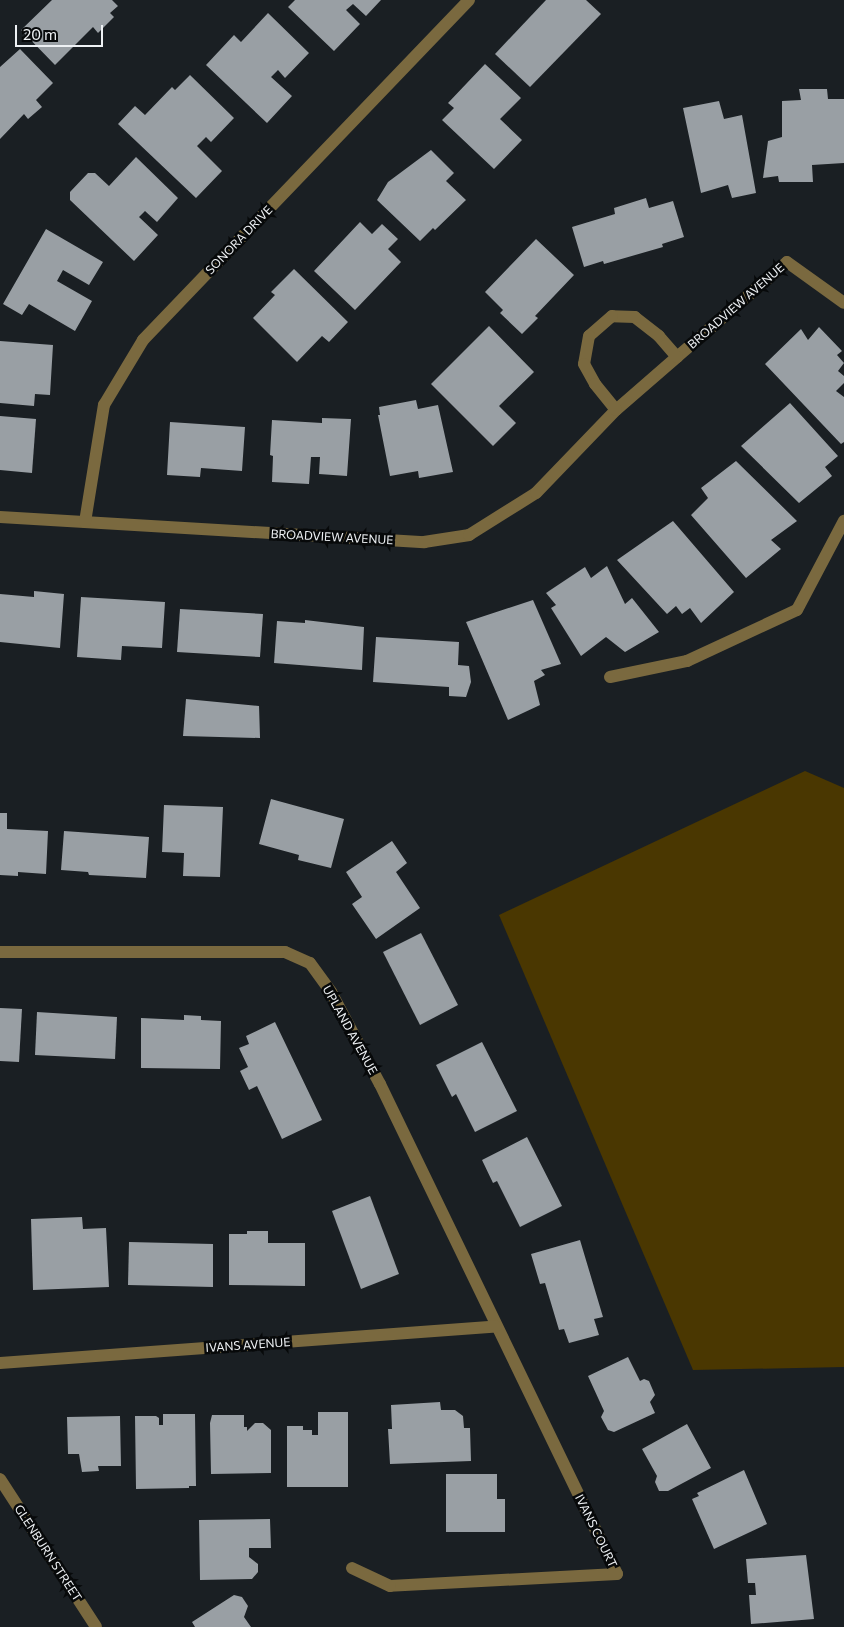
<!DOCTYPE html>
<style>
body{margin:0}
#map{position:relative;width:844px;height:1627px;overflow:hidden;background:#1a1f23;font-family:Commissioner,sans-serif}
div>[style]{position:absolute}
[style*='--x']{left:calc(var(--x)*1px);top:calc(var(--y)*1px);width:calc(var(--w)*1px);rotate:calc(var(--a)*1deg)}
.green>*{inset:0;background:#4a3701}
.building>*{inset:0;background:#999fa4}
.minor>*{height:12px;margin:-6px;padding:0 6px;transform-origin:6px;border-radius:6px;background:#7a693f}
span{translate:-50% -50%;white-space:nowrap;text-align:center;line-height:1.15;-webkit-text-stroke:5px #07090a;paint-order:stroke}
.street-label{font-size:12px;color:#eef1f4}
.scale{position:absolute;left:15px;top:25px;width:88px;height:22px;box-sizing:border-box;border:2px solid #eef1f4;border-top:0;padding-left:6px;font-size:15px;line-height:18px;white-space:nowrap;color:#eef1f4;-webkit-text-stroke:4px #07090a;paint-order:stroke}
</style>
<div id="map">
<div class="green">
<i style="clip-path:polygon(805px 771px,844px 788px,844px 1367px,693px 1370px,499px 915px)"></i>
</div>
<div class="building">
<i style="clip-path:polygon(52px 0,112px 0,118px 6px,110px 13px,114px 17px,98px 33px,93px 27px,55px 65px,21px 30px)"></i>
<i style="clip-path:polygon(295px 0,381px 0,366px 16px,353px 4px,346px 10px,360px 24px,334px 51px,288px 7px)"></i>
<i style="clip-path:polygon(546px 0,586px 0,601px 14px,530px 87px,495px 54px)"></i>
<i style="clip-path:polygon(268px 13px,309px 53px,285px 78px,278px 70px,271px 77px,292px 96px,267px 123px,206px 65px,234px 35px,241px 42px)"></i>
<i style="clip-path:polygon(20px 49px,53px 83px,36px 100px,42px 107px,28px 119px,24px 114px,0 139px,0 67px)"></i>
<i style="clip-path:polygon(485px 64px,521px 98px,500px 119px,522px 140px,494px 169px,442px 120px,454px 108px,448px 103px)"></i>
<i style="clip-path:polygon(190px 75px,234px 118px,211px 142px,206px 137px,197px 146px,222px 171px,196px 198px,118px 124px,135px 106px,145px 115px,172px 87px,175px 90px)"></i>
<i style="clip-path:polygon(799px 89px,827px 89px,828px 99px,844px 99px,844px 163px,812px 165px,813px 182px,779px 182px,778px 176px,763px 178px,768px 141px,782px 137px,782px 101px,801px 100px)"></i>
<i style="clip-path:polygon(719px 101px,724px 119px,742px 115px,756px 193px,732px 198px,728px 185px,701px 193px,683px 108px)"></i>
<i style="clip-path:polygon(431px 150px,454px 173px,446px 181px,466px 200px,435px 230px,433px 228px,420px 241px,377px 200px,388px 182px)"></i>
<i style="clip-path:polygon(136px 157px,178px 198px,157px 222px,145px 211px,139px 217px,158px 235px,134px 261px,70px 200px,70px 192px,88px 173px,95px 173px,109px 186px)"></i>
<i style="clip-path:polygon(646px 198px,649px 208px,673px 201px,684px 237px,662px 244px,663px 247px,604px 264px,603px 261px,584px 267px,572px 227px,615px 214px,614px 208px)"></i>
<i style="clip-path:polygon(360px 222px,372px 234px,382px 224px,398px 239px,388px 249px,401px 262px,355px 310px,314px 271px)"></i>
<i style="clip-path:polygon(46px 229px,103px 262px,89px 285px,63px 270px,57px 281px,92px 301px,75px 331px,29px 304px,22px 315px,3px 304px)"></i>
<i style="clip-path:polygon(536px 239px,574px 275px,535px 316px,538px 318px,522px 334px,500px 313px,503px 310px,485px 292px)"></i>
<i style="clip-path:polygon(294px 269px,348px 322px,329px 342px,322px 336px,297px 362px,253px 318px,275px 295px,271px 292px)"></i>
<i style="clip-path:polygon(489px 326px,534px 372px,499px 406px,516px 423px,493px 446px,431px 384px)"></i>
<i style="clip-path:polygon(819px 327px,842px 351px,837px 355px,844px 363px,838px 371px,844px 376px,844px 383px,836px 391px,844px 397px,844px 442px,841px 444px,765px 364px,801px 329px,808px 340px)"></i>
<i style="clip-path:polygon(0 341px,53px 345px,50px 395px,35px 394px,34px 406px,0 403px)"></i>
<i style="clip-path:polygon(416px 400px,418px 409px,438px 405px,453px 472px,419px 478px,418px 471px,390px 476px,378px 415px,380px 415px,379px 407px)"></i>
<i style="clip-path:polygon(790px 403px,838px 456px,825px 467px,832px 476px,799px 503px,741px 446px)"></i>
<i style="clip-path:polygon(0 416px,36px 419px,32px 473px,0 470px)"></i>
<i style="clip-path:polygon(322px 418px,351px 419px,347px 476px,319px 474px,320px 457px,311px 457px,309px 484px,272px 482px,273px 456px,270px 455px,272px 420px,322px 423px)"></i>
<i style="clip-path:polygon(170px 422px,245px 427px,242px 471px,201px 468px,200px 477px,167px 475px)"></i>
<i style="clip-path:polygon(736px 461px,797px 521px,771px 540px,781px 549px,746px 578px,691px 515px,708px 498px,701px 488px)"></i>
<i style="clip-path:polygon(673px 521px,734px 592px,701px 623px,690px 608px,682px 614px,676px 606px,667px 614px,617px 560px)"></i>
<i style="clip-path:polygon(607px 566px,625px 604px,632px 598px,659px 632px,625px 652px,606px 637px,581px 656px,551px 608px,556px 605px,546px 593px,585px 567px,591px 578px)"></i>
<i style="clip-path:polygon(34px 591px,64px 594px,60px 648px,0 642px,0 594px,34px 597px)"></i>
<i style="clip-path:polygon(81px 597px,165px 602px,162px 648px,122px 646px,121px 660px,77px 657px)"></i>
<i style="clip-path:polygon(533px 600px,561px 664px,541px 670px,545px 675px,534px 681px,540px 705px,508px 720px,466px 622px)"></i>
<i style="clip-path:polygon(180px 609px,263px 614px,260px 657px,177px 652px)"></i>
<i style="clip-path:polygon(305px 620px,364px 627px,362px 670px,274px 663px,277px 621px,305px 623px)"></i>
<i style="clip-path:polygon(376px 637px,459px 642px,458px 665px,469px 666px,471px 682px,466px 697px,449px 696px,449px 687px,373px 682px)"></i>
<i style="clip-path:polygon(186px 699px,259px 706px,260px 738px,183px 736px)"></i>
<i style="clip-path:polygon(271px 799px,344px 819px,331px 868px,298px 860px,299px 855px,259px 844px)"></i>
<i style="clip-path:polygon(164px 805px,223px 807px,220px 877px,183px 876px,184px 853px,162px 852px)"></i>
<i style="clip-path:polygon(0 813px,7px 813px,7px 829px,48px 831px,46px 874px,18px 872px,18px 876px,0 875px)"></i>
<i style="clip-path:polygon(64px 831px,149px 837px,146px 878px,89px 875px,88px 872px,61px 870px)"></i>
<i style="clip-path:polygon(392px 841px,407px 863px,396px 872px,420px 908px,376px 939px,352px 904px,362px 897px,346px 872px)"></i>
<i style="clip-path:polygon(421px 933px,458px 1005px,420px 1025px,383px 952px)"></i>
<i style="clip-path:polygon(0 1008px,22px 1009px,19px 1062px,0 1061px)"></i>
<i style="clip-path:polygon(37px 1012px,117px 1017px,115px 1059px,35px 1055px)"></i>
<i style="clip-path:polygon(184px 1015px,201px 1016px,201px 1020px,221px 1021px,220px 1069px,141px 1068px,141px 1018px,184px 1020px)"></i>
<i style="clip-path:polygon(275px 1022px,322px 1120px,282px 1139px,257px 1086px,249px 1090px,240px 1071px,248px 1067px,239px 1048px,249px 1044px,246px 1036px)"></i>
<i style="clip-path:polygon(482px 1042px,517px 1111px,475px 1132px,456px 1094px,452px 1097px,436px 1065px)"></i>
<i style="clip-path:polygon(527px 1137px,562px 1206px,520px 1227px,497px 1181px,493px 1183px,482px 1160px)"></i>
<i style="clip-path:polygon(370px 1196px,399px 1274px,361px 1289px,332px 1211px)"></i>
<i style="clip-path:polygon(82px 1217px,83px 1229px,106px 1228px,109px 1287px,33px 1290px,31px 1219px)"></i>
<i style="clip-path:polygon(247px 1231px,268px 1231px,268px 1243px,305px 1243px,305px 1286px,229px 1285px,229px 1234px,247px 1234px)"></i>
<i style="clip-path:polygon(580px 1240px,603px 1317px,594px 1319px,599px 1335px,569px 1343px,564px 1329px,559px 1330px,545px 1283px,540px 1284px,531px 1254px)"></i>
<i style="clip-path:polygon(129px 1242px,213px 1244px,213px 1287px,128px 1285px)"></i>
<i style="clip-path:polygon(628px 1357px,640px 1381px,644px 1379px,649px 1381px,655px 1395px,650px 1402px,655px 1413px,614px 1432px,608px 1430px,601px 1417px,604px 1411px,588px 1376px)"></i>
<i style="clip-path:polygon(440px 1402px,441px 1410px,455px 1410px,463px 1416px,464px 1428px,470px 1428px,471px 1461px,390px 1464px,388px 1429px,392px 1429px,391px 1405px)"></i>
<i style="clip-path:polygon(318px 1412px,348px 1412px,348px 1487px,287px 1487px,287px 1426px,303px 1426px,303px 1430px,312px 1430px,312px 1435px,318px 1435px)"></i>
<i style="clip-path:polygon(163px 1414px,195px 1414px,196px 1486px,189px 1486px,189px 1488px,136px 1489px,135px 1416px,156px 1416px,159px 1418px,159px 1425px,163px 1425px)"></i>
<i style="clip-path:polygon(212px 1415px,244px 1415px,244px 1427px,247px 1427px,247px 1431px,255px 1423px,263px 1423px,271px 1430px,271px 1473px,211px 1474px,210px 1423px)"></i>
<i style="clip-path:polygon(120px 1416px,121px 1466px,98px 1466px,99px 1471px,82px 1472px,79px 1454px,68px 1454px,67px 1417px)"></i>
<i style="clip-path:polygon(687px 1424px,711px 1468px,668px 1491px,659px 1491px,655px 1482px,657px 1476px,642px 1449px)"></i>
<i style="clip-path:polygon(744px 1470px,767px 1524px,714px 1549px,692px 1499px,699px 1496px,697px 1493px)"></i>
<i style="clip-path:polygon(446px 1474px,497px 1474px,497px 1499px,505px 1499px,505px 1532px,446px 1532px)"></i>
<i style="clip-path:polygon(270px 1519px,271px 1548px,249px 1548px,249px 1557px,258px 1564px,258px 1572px,252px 1579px,200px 1580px,199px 1520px)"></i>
<i style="clip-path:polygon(806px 1555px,814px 1619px,751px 1624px,749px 1595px,756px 1595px,755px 1583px,748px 1583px,746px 1559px)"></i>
<i style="clip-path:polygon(234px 1595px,242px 1597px,248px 1606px,244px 1617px,251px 1627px,195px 1627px,192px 1622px)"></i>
</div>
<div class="minor">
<i style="--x:677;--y:357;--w:145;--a:-40.8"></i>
<i style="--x:787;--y:262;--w:70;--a:35.7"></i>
<i style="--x:0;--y:517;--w:425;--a:3.4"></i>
<i style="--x:424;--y:542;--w:46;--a:-8.8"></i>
<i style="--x:469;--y:535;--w:79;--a:-32.1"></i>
<i style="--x:536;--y:493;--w:115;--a:-46.1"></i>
<i style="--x:616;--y:410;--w:81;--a:-41"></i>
<i style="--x:677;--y:357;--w:28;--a:-131"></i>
<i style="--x:659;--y:336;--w:31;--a:-142"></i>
<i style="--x:635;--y:317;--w:23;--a:-178"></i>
<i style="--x:612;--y:316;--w:30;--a:139"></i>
<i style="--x:589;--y:336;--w:28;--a:100"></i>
<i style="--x:584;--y:364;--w:23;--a:61"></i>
<i style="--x:595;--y:384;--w:33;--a:51"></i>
<i style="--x:85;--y:522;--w:119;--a:-80.8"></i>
<i style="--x:104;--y:405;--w:76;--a:-59"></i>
<i style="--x:143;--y:340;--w:471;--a:-46.2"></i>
<i style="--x:610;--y:677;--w:79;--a:-11.7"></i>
<i style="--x:687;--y:661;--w:121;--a:-24.9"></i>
<i style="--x:797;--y:610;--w:101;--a:-62.2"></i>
<i style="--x:0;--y:952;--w:285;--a:0"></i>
<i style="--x:285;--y:952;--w:27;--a:24"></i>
<i style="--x:310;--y:963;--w:36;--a:54"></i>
<i style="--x:331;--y:992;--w:104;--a:62"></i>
<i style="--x:380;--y:1084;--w:544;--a:64.19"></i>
<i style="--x:617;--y:1574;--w:227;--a:177"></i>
<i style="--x:390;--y:1586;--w:42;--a:-154.7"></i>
<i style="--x:0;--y:1363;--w:497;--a:-4.2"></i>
<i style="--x:0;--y:1479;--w:176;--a:57"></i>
</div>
<div class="street-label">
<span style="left:239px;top:240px;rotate:-46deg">SONORA DRIVE</span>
<span style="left:736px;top:306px;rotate:-41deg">BROADVIEW AVENUE</span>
<span style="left:332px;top:537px;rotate:3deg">BROADVIEW AVENUE</span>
<span style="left:350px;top:1030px;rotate:61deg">UPLAND AVENUE</span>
<span style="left:248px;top:1345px;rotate:-4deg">IVANS AVENUE</span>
<span style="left:596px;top:1531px;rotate:64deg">IVANS COURT</span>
<span style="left:48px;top:1553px;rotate:57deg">GLENBURN STREET</span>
</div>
<div class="scale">20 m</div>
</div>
